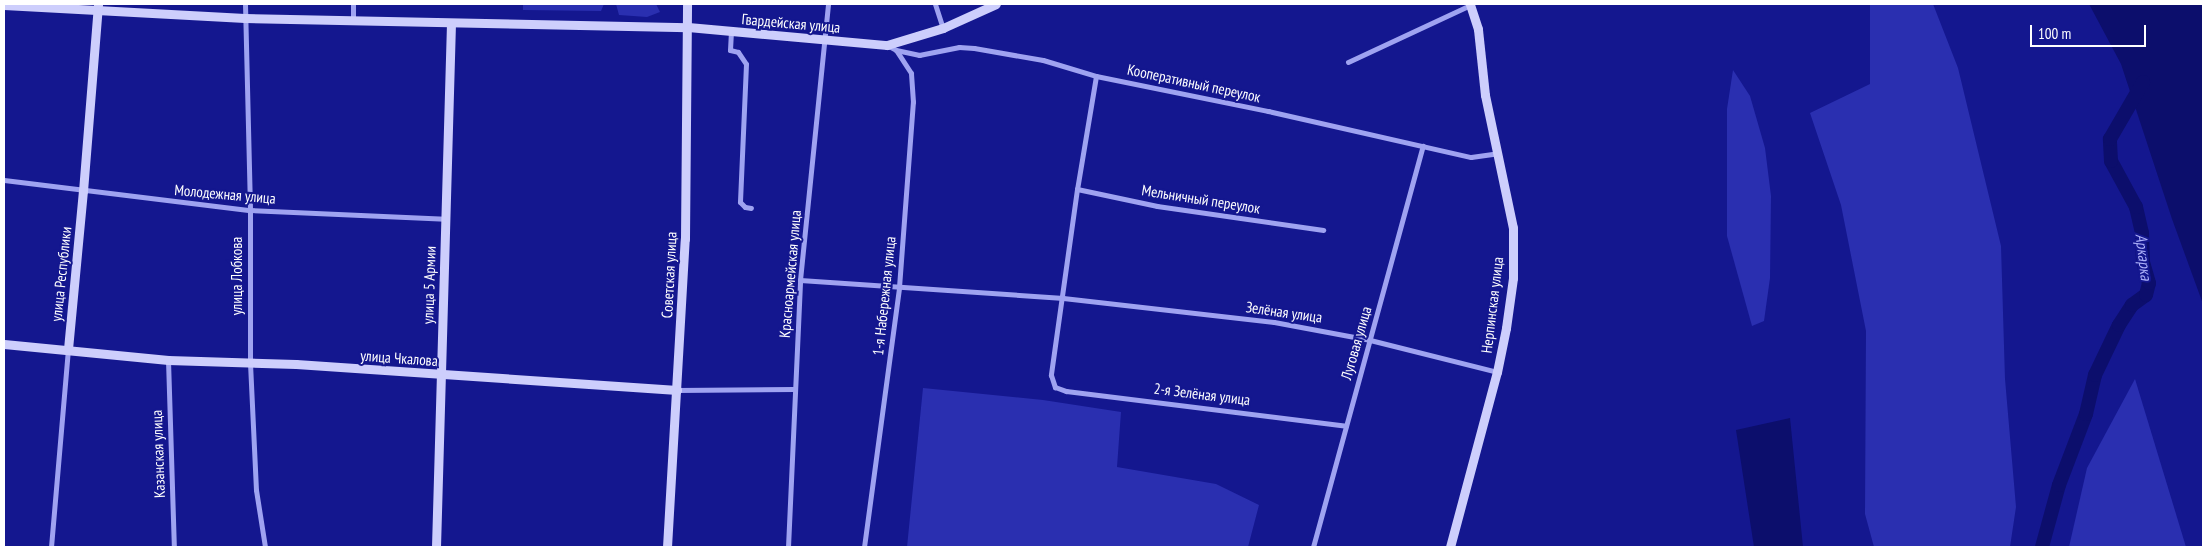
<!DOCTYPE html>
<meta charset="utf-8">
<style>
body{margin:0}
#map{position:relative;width:2207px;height:551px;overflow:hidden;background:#14178f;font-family:"PT Sans Narrow",sans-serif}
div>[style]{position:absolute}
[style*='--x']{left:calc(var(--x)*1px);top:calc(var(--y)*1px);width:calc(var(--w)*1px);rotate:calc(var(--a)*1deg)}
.green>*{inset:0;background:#2a2fb0}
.water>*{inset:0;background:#0c0e6c}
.river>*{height:14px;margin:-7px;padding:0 7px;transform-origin:7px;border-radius:7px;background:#0c0e6c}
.minor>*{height:5px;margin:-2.5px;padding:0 2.5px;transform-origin:2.5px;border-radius:2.5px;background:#9fa3f1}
.secondary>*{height:9px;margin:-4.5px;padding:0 4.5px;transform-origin:4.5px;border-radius:4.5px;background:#cdcefc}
span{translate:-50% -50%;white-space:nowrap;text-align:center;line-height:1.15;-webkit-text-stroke:4px #14178f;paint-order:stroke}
.street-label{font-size:15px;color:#fff}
.water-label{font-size:16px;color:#abaff8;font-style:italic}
.frame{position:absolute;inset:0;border:5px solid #fff;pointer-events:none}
.scale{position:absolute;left:2030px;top:25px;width:116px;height:22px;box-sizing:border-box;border:2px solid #fff;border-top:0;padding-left:6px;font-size:15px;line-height:18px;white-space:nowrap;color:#fff;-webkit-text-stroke:4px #14178f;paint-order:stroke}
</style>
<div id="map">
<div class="green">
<i style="clip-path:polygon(523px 4px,604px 4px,601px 11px,523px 10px)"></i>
<i style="clip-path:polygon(616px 4px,656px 4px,660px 12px,647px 17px,619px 15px)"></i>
<i style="clip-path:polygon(1870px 4px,1933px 4px,1958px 68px,2001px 246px,2005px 379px,2016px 507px,2010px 547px,1874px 547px,1865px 514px,1866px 331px,1841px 205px,1810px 113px,1870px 84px)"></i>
<i style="clip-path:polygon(1733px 70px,1750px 96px,1765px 148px,1771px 196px,1770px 278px,1764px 321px,1752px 326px,1727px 236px,1727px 109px)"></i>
<i style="clip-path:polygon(2135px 379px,2186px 547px,2069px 547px,2087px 468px)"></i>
<i style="clip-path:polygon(923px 388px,1043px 400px,1121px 412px,1117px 467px,1216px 484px,1259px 505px,1248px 547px,907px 547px)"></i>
</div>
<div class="water">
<i style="clip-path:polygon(2089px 4px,2203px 4px,2203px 304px,2172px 219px,2121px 64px)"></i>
<i style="clip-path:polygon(1790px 418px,1803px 547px,1754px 547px,1736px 430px)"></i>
</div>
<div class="river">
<i style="--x:2042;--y:547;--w:64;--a:-74.7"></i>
<i style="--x:2059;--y:485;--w:76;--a:-69.2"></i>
<i style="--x:2086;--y:414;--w:40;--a:-77"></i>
<i style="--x:2095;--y:375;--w:55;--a:-64.4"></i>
<i style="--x:2119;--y:325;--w:24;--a:-57"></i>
<i style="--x:2132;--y:305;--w:17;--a:-36"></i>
<i style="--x:2146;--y:295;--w:12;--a:-76"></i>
<i style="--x:2149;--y:283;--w:22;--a:-106"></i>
<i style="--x:2143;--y:262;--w:29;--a:-92"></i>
<i style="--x:2142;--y:233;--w:27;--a:-103"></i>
<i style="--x:2136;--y:207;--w:52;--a:-118.5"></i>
<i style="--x:2111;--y:161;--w:22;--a:-93"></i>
<i style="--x:2110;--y:139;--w:66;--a:-59.9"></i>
</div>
<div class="minor">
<i style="--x:245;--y:4;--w:206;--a:88.6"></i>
<i style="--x:250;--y:210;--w:153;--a:90"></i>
<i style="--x:250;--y:363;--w:127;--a:87.3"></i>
<i style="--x:256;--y:490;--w:58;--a:81"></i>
<i style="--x:935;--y:4;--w:25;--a:72"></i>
<i style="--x:353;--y:19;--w:15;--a:-90"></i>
<i style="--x:731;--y:31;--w:19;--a:93"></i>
<i style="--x:730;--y:50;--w:8;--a:14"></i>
<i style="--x:738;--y:52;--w:14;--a:56"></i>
<i style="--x:746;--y:64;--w:138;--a:92.5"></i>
<i style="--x:740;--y:202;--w:7;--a:45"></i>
<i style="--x:745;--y:207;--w:6;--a:9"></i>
<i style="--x:887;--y:45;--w:10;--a:29"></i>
<i style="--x:896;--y:50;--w:24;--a:12"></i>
<i style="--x:919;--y:55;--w:41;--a:-11.3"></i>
<i style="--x:959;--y:47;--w:15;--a:4"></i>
<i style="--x:974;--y:48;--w:70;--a:9.9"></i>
<i style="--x:1043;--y:60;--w:55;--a:16.8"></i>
<i style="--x:1096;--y:76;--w:176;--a:11.5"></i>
<i style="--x:1268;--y:111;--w:208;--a:12.8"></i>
<i style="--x:1471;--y:157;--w:27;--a:-8"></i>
<i style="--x:1348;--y:62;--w:135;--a:-25"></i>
<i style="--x:1096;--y:76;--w:115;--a:99.5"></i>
<i style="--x:1077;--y:189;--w:188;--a:98"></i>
<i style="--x:1051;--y:375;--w:13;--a:72"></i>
<i style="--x:1055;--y:387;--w:12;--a:20"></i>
<i style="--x:1066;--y:391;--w:282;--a:7.1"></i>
<i style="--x:4;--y:180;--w:248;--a:7"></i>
<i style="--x:250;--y:210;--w:195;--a:2.6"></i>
<i style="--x:1077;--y:189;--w:82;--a:12"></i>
<i style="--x:1157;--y:206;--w:168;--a:8.2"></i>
<i style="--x:800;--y:280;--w:264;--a:3.9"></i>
<i style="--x:1063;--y:298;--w:212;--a:6.5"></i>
<i style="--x:1274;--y:322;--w:98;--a:10.6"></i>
<i style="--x:1370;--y:340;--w:131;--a:14.1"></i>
<i style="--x:168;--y:360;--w:187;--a:88.2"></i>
<i style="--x:677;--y:390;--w:117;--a:-0.5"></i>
<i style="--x:51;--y:547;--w:198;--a:-85.1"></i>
<i style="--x:788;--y:547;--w:267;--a:-87.4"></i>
<i style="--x:800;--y:280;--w:277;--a:-84.2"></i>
<i style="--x:864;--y:547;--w:262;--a:-82.3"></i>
<i style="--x:899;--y:287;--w:186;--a:-85.7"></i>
<i style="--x:913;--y:102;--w:29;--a:-94"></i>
<i style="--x:911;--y:73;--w:27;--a:-123"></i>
<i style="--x:1313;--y:547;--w:416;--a:-74.7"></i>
</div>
<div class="secondary">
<i style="--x:4;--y:5;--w:241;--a:3.1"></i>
<i style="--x:245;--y:18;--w:443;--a:1.2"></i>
<i style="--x:688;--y:27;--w:200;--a:5.2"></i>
<i style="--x:887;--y:45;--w:59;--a:-16.9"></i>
<i style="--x:943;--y:28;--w:58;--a:-24.4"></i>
<i style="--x:4;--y:344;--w:165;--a:5.6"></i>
<i style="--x:168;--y:360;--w:128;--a:1.8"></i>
<i style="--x:296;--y:364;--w:382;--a:3.9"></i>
<i style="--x:68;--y:349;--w:159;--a:-84.6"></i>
<i style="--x:83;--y:191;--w:188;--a:-85.4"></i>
<i style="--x:436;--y:547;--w:523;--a:-88.36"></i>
<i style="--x:667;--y:547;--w:309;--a:-86.7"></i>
<i style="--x:685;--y:239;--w:235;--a:-89.5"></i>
<i style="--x:1450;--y:547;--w:181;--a:-75"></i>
<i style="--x:1497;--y:372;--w:45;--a:-78.4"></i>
<i style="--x:1506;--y:328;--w:50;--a:-82"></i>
<i style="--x:1513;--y:278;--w:50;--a:-90"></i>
<i style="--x:1513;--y:228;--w:136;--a:-101.9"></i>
<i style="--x:1485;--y:95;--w:66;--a:-96.1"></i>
<i style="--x:1478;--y:29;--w:26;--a:-108"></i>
</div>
<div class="street-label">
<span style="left:791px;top:23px;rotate:5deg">Гвардейская улица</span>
<span style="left:1194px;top:83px;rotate:12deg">Кооперативный переулок</span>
<span style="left:225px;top:194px;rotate:5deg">Молодежная улица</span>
<span style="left:1201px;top:199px;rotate:9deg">Мельничный переулок</span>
<span style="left:61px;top:274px;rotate:-84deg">улица Республики</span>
<span style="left:790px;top:274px;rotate:-85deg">Красноармейская улица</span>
<span style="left:669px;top:275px;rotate:-87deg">Советская улица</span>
<span style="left:237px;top:276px;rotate:-90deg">улица Лобкова</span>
<span style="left:429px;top:285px;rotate:-88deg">улица 5 Армии</span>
<span style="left:884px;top:296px;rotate:-84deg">1-я Набережная улица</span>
<span style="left:1492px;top:305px;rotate:-83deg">Нерпинская улица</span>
<span style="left:1284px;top:312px;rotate:8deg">Зелёная улица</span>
<span style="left:1356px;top:343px;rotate:-74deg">Луговая улица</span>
<span style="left:399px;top:358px;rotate:4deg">улица Чкалова</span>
<span style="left:1202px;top:394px;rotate:7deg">2-я Зелёная улица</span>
<span style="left:158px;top:454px;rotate:-92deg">Казанская улица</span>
</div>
<div class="water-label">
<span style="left:2144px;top:257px;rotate:83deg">Аркарка</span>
</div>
<div class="frame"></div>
<div class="scale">100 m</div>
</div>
